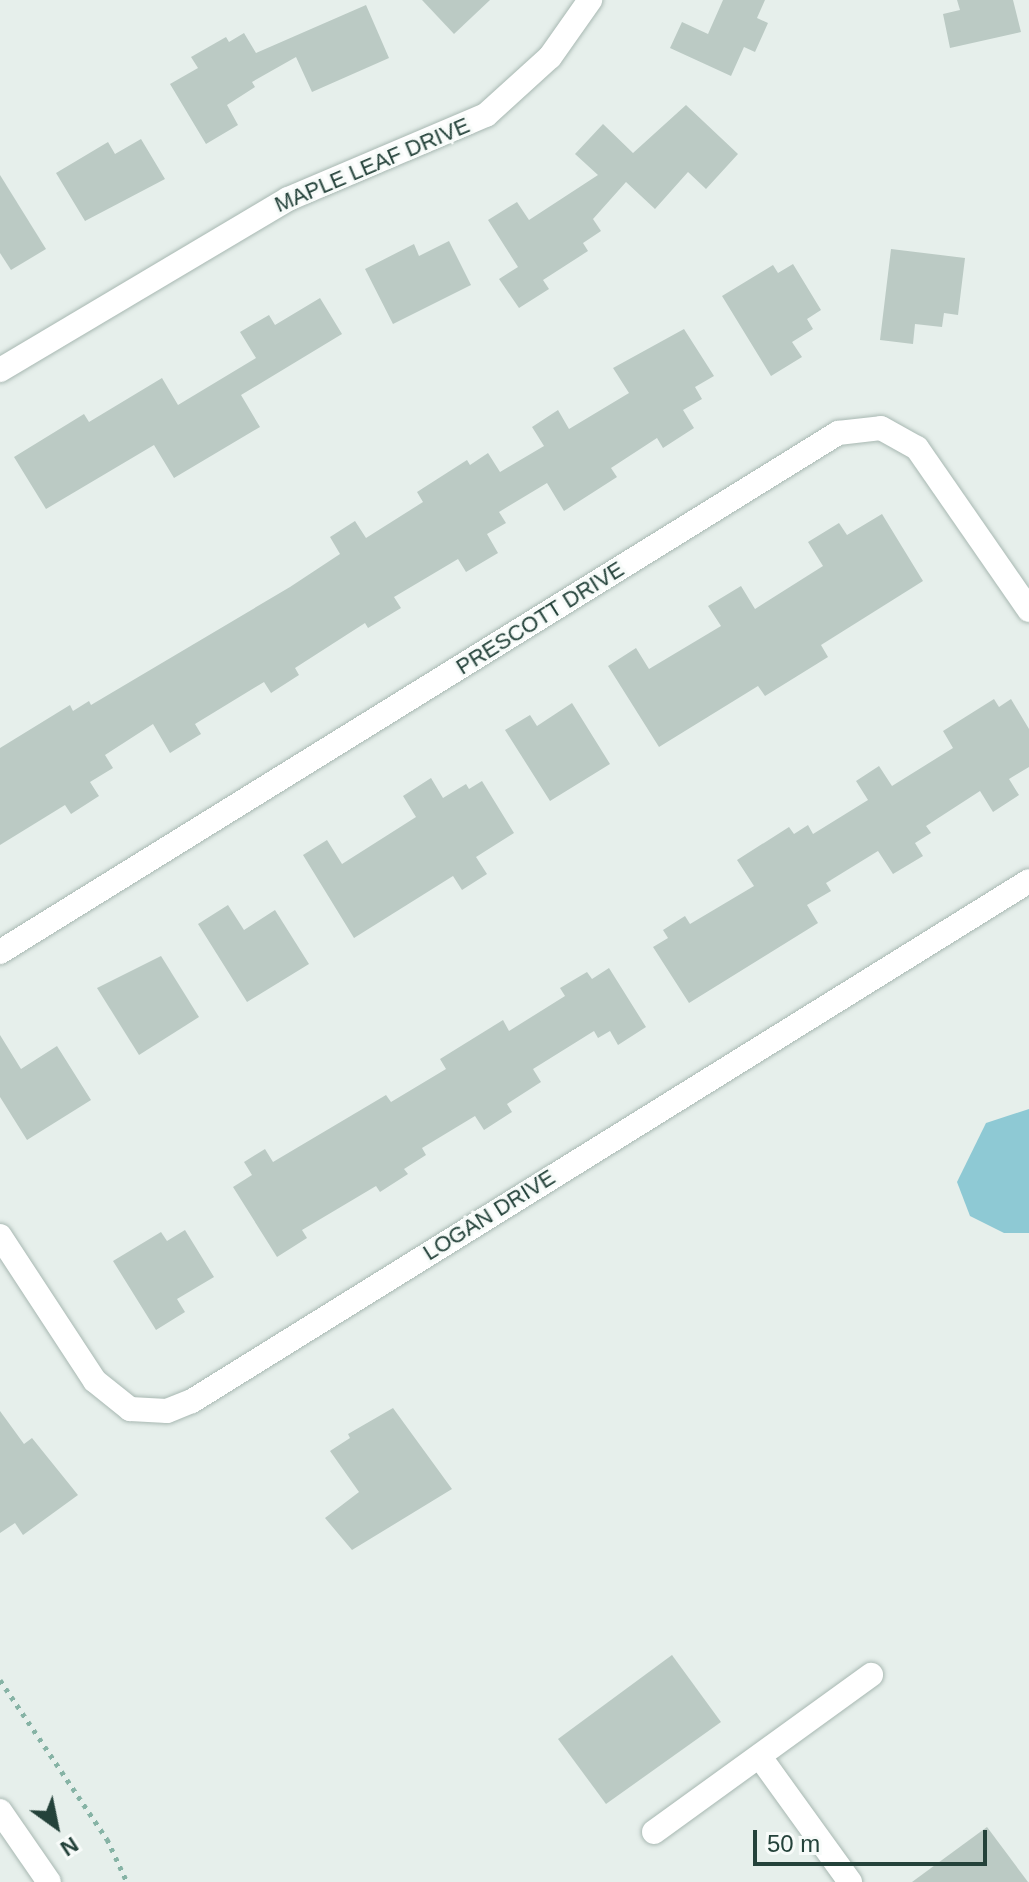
<!DOCTYPE html>
<style>
body{margin:0}
#map{position:relative;width:1029px;height:1882px;overflow:hidden;background:#e6efeb;font-family:Helvetica,sans-serif}
div>[style]{position:absolute}
[style*='--x']{left:calc(var(--x)*1px);top:calc(var(--y)*1px);width:calc(var(--w)*1px);rotate:calc(var(--a)*1deg)}
.water>*{inset:0;background:#8ec9d4}
.building>*{inset:0;background:#bbcac4}
.path>*{height:5px;margin-top:-2.5px;transform-origin:0;background:repeating-linear-gradient(90deg,#86b3a5 0 4px,transparent 0 10px)}
.roads{filter:drop-shadow(0 0 2px #a8b8b2) drop-shadow(0 0 2px #a8b8b2)}
.street>*{height:24px;margin:-12px;padding:0 12px;transform-origin:12px;border-radius:12px;background:#fff}
.secondary>*{height:24px;margin:-12px;padding:0 12px;transform-origin:12px;border-radius:12px;background:#fff}
span{translate:-50% -50%;white-space:nowrap;text-align:center;line-height:1.15;-webkit-text-stroke:6px #f7fbf9;paint-order:stroke}
.street-label{font-size:22px;color:#24423a}
.north{position:absolute;left:16px;top:1786px;width:80px;height:80px;-webkit-text-stroke:6px #f7fbf9;paint-order:stroke;rotate:147deg;font-size:22px;font-weight:700;line-height:32px;text-align:center;color:#24423a}
.north::after{content:'';display:block;margin:auto;width:28px;height:36px;background:#24423a;clip-path:polygon(50% 0,100% 100%,50% 72%,0 100%)}
.scale{position:absolute;left:753px;top:1830px;width:234px;height:36px;box-sizing:border-box;border:4px solid #24423a;border-top:0;padding-left:10px;font-size:24px;line-height:28px;white-space:nowrap;color:#24423a;-webkit-text-stroke:6px #f7fbf9;paint-order:stroke}
</style>
<div id="map">
<div class="water">
<i style="clip-path:polygon(1029px 1109px,1029px 1233px,1004px 1233px,970px 1216px,957px 1182px,986px 1123px)"></i>
</div>
<div class="building">
<i style="clip-path:polygon(422px 0,490px 0,454px 34px)"></i>
<i style="clip-path:polygon(723px 0,765px 0,757px 18px,768px 23px,755px 52px,744px 47px,731px 76px,670px 48px,682px 22px,708px 34px)"></i>
<i style="clip-path:polygon(957px 0,1013px 0,1021px 32px,950px 48px,943px 14px,960px 10px)"></i>
<i style="clip-path:polygon(366px 5px,389px 58px,312px 92px,296px 57px,252px 82px,255px 87px,227px 105px,238px 125px,206px 144px,170px 84px,198px 68px,191px 57px,226px 37px,229px 42px,244px 33px,256px 53px)"></i>
<i style="clip-path:polygon(686px 105px,738px 154px,706px 189px,688px 172px,655px 209px,626px 182px,593px 219px,601px 231px,583px 243px,588px 251px,543px 280px,549px 289px,519px 308px,499px 279px,518px 267px,488px 220px,517px 202px,529px 220px,598px 175px,575px 154px,603px 124px,633px 153px)"></i>
<i style="clip-path:polygon(141px 139px,165px 179px,85px 221px,56px 173px,108px 142px,115px 154px)"></i>
<i style="clip-path:polygon(0 175px,46px 249px,11px 270px,0 253px)"></i>
<i style="clip-path:polygon(449px 241px,471px 285px,393px 324px,365px 269px,414px 244px,419px 256px)"></i>
<i style="clip-path:polygon(891px 249px,965px 258px,958px 315px,944px 313px,942px 327px,915px 324px,913px 344px,880px 340px)"></i>
<i style="clip-path:polygon(793px 264px,821px 310px,807px 319px,813px 329px,792px 342px,802px 357px,771px 376px,722px 296px,773px 265px,778px 273px)"></i>
<i style="clip-path:polygon(320px 298px,342px 334px,241px 395px,260px 427px,174px 478px,154px 445px,46px 509px,14px 457px,84px 414px,89px 422px,162px 378px,178px 405px,256px 358px,240px 332px,269px 315px,275px 325px)"></i>
<i style="clip-path:polygon(684px 329px,714px 376px,695px 387px,702px 399px,683px 410px,694px 428px,663px 448px,657px 438px,611px 468px,617px 477px,564px 511px,547px 483px,499px 512px,506px 523px,487px 534px,498px 553px,466px 572px,458px 559px,394px 597px,401px 608px,368px 628px,365px 623px,295px 668px,299px 675px,271px 693px,264px 682px,195px 724px,201px 734px,170px 753px,153px 724px,105px 755px,113px 768px,90px 782px,99px 796px,71px 814px,65px 805px,0 845px,0 748px,70px 705px,73px 711px,89px 701px,91px 705px,290px 587px,340px 554px,330px 537px,355px 521px,366px 538px,423px 502px,417px 492px,467px 460px,470px 465px,488px 453px,500px 472px,544px 446px,532px 427px,558px 410px,569px 429px,629px 393px,613px 368px)"></i>
<i style="clip-path:polygon(882px 514px,923px 581px,821px 645px,828px 657px,765px 696px,758px 686px,659px 747px,608px 666px,636px 648px,649px 669px,721px 626px,708px 606px,741px 586px,755px 609px,823px 566px,808px 542px,839px 523px,847px 535px)"></i>
<i style="clip-path:polygon(994px 699px,999px 707px,1011px 699px,1029px 729px,1029px 767px,1009px 779px,1019px 795px,993px 812px,980px 791px,926px 826px,931px 833px,915px 843px,923px 856px,893px 874px,878px 851px,826px 883px,831px 891px,807px 905px,818px 923px,689px 1003px,653px 947px,668px 938px,663px 930px,685px 916px,690px 924px,754px 886px,737px 860px,789px 827px,794px 834px,808px 825px,813px 834px,868px 800px,856px 781px,879px 766px,892px 786px,953px 748px,943px 731px)"></i>
<i style="clip-path:polygon(572px 703px,610px 764px,550px 801px,505px 730px,530px 715px,537px 726px)"></i>
<i style="clip-path:polygon(431px 778px,443px 798px,466px 784px,469px 789px,482px 781px,514px 833px,476px 857px,487px 874px,462px 890px,453px 876px,354px 938px,303px 855px,327px 840px,342px 864px,416px 817px,403px 796px)"></i>
<i style="clip-path:polygon(228px 905px,244px 930px,275px 910px,309px 964px,247px 1002px,198px 924px)"></i>
<i style="clip-path:polygon(161px 956px,199px 1017px,139px 1055px,97px 988px)"></i>
<i style="clip-path:polygon(609px 968px,646px 1027px,618px 1045px,610px 1031px,598px 1038px,594px 1031px,533px 1069px,541px 1082px,507px 1104px,512px 1112px,484px 1130px,475px 1116px,422px 1148px,426px 1155px,404px 1169px,408px 1174px,380px 1192px,376px 1186px,302px 1230px,307px 1238px,277px 1257px,233px 1187px,252px 1175px,244px 1162px,265px 1149px,273px 1162px,386px 1095px,391px 1102px,446px 1069px,440px 1059px,503px 1020px,509px 1031px,565px 996px,560px 988px,587px 972px,592px 979px)"></i>
<i style="clip-path:polygon(0 1035px,21px 1069px,57px 1046px,91px 1100px,27px 1140px,0 1097px)"></i>
<i style="clip-path:polygon(185px 1230px,214px 1277px,177px 1299px,185px 1312px,156px 1330px,113px 1261px,161px 1232px,167px 1241px)"></i>
<i style="clip-path:polygon(393px 1408px,452px 1489px,352px 1550px,325px 1518px,359px 1492px,330px 1451px,350px 1438px,348px 1434px)"></i>
<i style="clip-path:polygon(0 1411px,24px 1444px,32px 1438px,78px 1495px,23px 1535px,15px 1523px,0 1533px)"></i>
<i style="clip-path:polygon(672px 1655px,721px 1722px,606px 1804px,558px 1739px)"></i>
<i style="clip-path:polygon(987px 1827px,1028px 1882px,912px 1882px)"></i>
</div>
<div class="path">
<i style="--x:0;--y:1680;--w:192;--a:56.1"></i>
<i style="--x:107;--y:1839;--w:47;--a:65.1"></i>
</div>
<div class="roads">
<div class="street">
<i style="--x:0;--y:370;--w:335;--a:-30.7"></i>
<i style="--x:288;--y:199;--w:215;--a:-23"></i>
<i style="--x:486;--y:115;--w:86;--a:-42.2"></i>
<i style="--x:550;--y:57;--w:70;--a:-54.9"></i>
<i style="--x:0;--y:952;--w:986;--a:-31.77"></i>
<i style="--x:838;--y:433;--w:43;--a:-6.6"></i>
<i style="--x:881;--y:428;--w:41;--a:29.1"></i>
<i style="--x:917;--y:448;--w:197;--a:55.3"></i>
<i style="--x:0;--y:1236;--w:173;--a:56.8"></i>
<i style="--x:95;--y:1381;--w:45;--a:38.7"></i>
<i style="--x:130;--y:1409;--w:37;--a:3"></i>
<i style="--x:167;--y:1411;--w:27;--a:-22"></i>
<i style="--x:192;--y:1401;--w:985;--a:-31.85"></i>
<i style="--x:760;--y:1757;--w:154;--a:54.2"></i>
<i style="--x:654;--y:1832;--w:268;--a:-35.9"></i>
</div>
<div class="secondary">
<i style="--x:0;--y:1811;--w:86;--a:55.4"></i>
</div>
</div>
<div class="street-label">
<span style="left:372px;top:165px;rotate:-23deg">MAPLE LEAF DRIVE</span>
<span style="left:540px;top:618px;rotate:-32deg">PRESCOTT DRIVE</span>
<span style="left:489px;top:1215px;rotate:-32deg">LOGAN DRIVE</span>
</div>
<div class="north">N</div>
<div class="scale">50 m</div>
</div>
